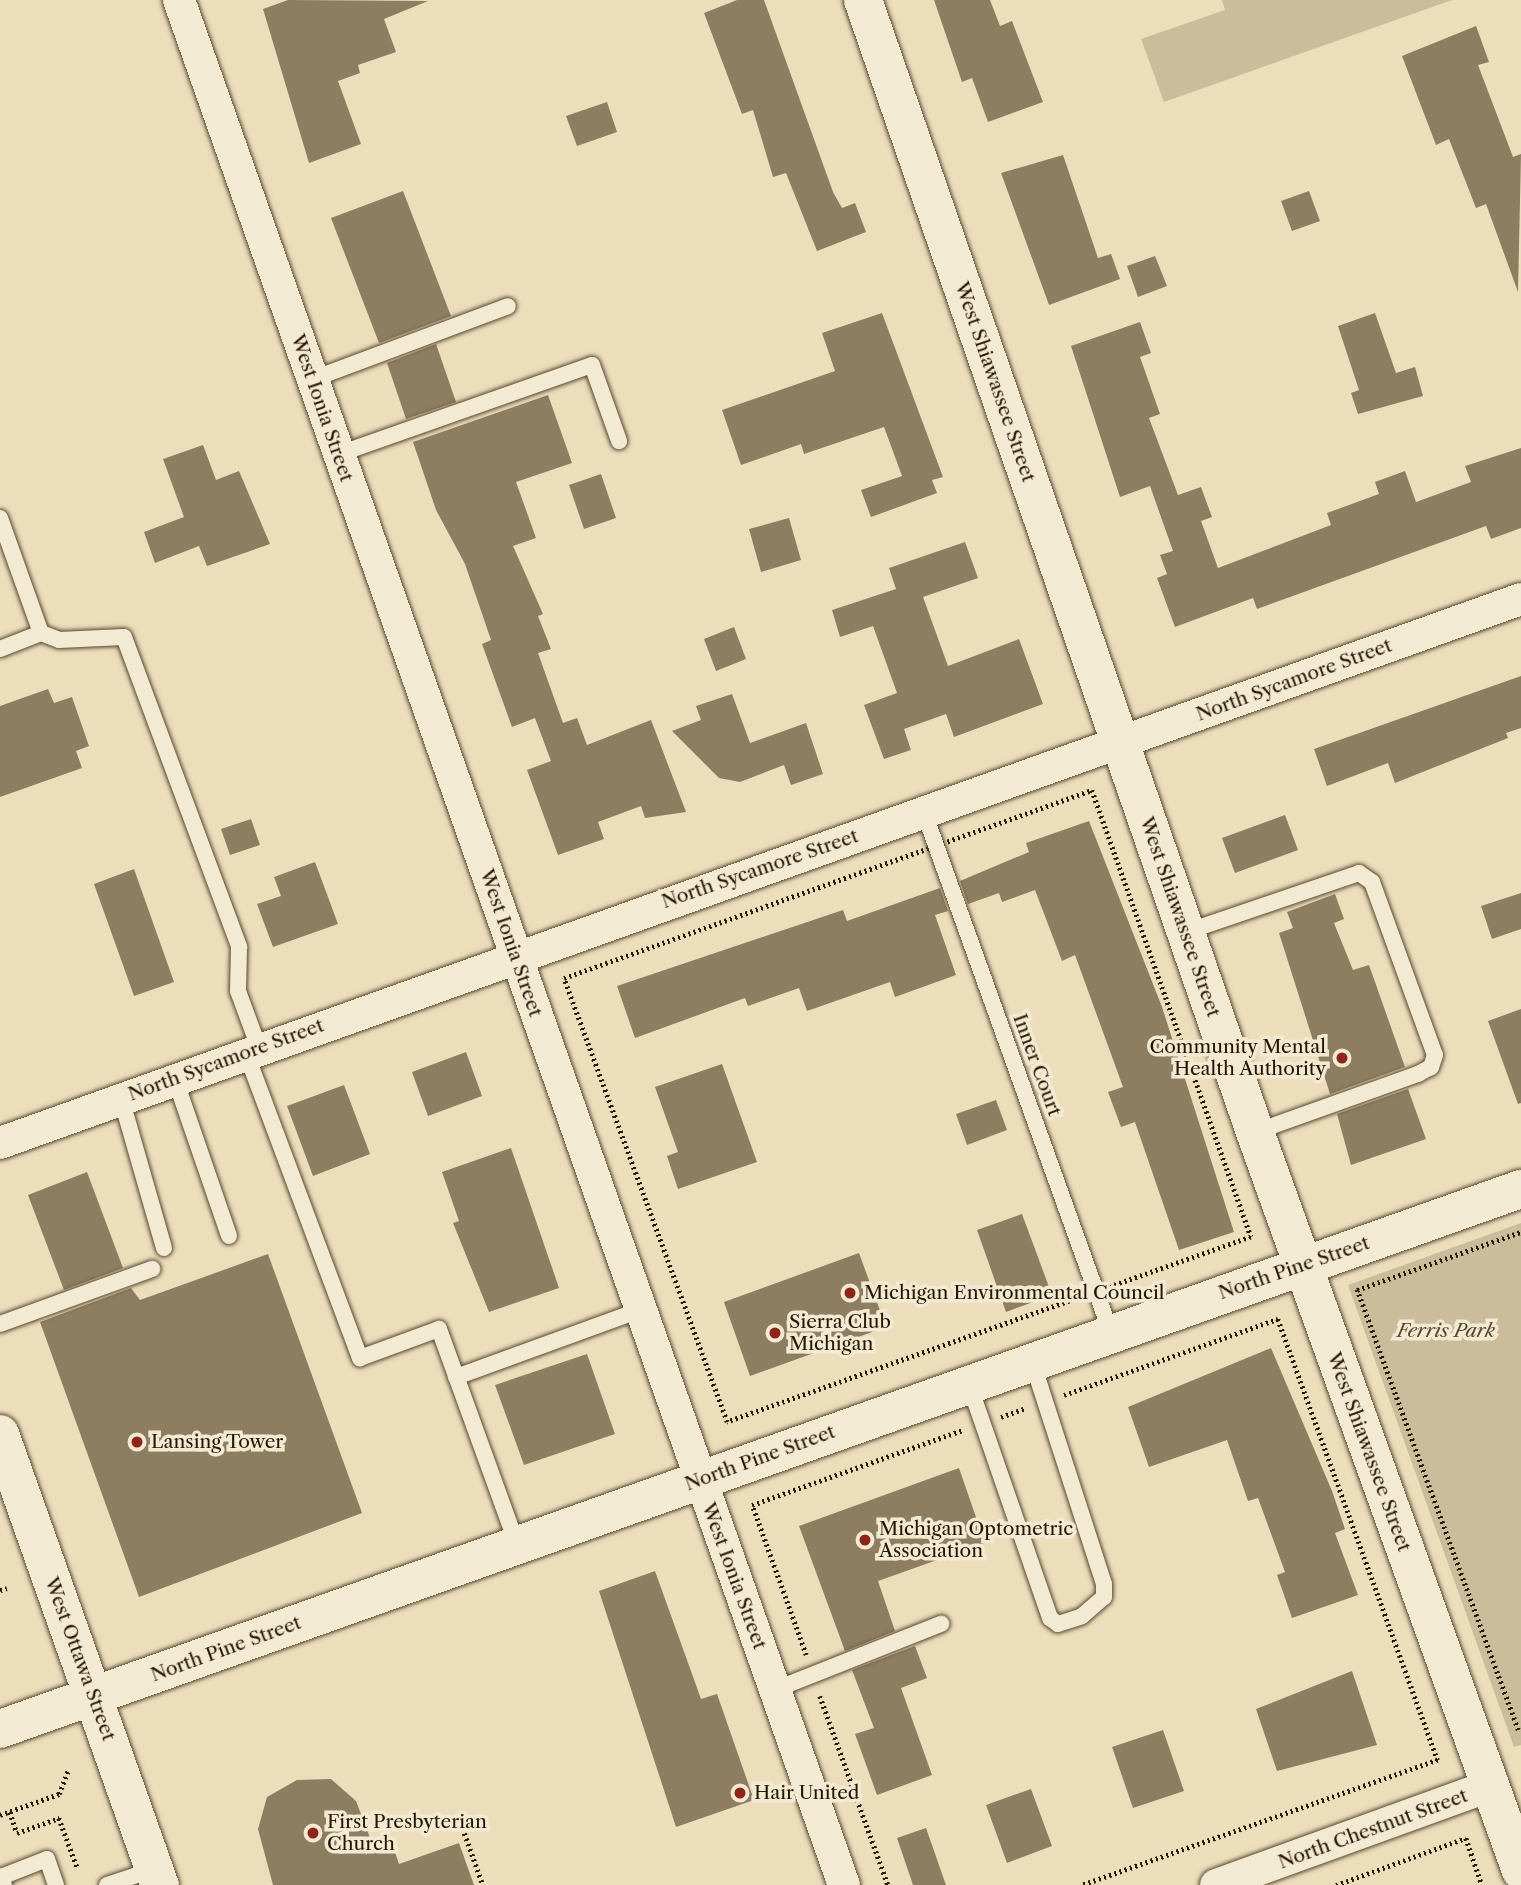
<!DOCTYPE html>
<style>
body{margin:0}
#map{position:relative;width:1521px;height:1885px;overflow:hidden;background:#ecdebb;font-family:"Libre Caslon Text",serif}
div>[style]{position:absolute}
[style*='--x']{left:calc(var(--x)*1px);top:calc(var(--y)*1px);width:calc(var(--w)*1px);rotate:calc(var(--a)*1deg)}
.green>*{inset:0;background:#cbbc9b}
.building>*{inset:0;background:#8d7e61}
.path>*{height:4.5px;margin-top:-2.25px;transform-origin:0;background:repeating-linear-gradient(90deg,#271600 0 2px,transparent 0 5.5px)}
.roads{filter:drop-shadow(0 0 2px #58482f) drop-shadow(0 0 2px #58482f)}
.service>*{height:16px;margin:-8px;padding:0 8px;transform-origin:8px;border-radius:8px;background:#f3ead3}
.minor>*{height:32px;margin:-16px;padding:0 16px;transform-origin:16px;border-radius:16px;background:#f3ead3}
.tertiary>*{height:38px;margin:-19px;padding:0 19px;transform-origin:19px;border-radius:19px;background:#f3ead3}
.secondary>*{height:38px;margin:-19px;padding:0 19px;transform-origin:19px;border-radius:19px;background:#f3ead3}
.dots>*{width:19px;height:19px;translate:-50% -50%;box-sizing:border-box;border:4px solid #f3ead3;border-radius:50%}
span{translate:-50% -50%;white-space:nowrap;text-align:center;line-height:1.15;-webkit-text-stroke:7px #f3ead3;paint-order:stroke}
.street-label{font-size:19px;color:#271600}
.poi-label{font-size:19px;color:#271600}
.right{translate:-100% -50%;text-align:right}
.left{translate:0 -50%;text-align:left}
.park-label{font-size:19px;color:#58482e;font-style:italic}
</style>
<div id="map">
<div class="green">
<i style="clip-path:polygon(1222px 0,1452px 0,1164px 102px,1141px 39px,1225px 10px)"></i>
<i style="clip-path:polygon(1521px 1223px,1521px 1745px,1514px 1747px,1348px 1285px)"></i>
</div>
<div class="building">
<i style="clip-path:polygon(288px 0,428px 1px,384px 19px,396px 52px,358px 65px,360px 73px,338px 81px,361px 144px,309px 163px,263px 9px)"></i>
<i style="clip-path:polygon(737px 0,764px 0,833px 192px,842px 208px,855px 203px,866px 232px,817px 251px,786px 173px,773px 177px,753px 110px,742px 114px,704px 13px)"></i>
<i style="clip-path:polygon(934px 0,990px 0,1000px 26px,1012px 21px,1043px 102px,988px 122px,972px 78px,962px 82px)"></i>
<i style="clip-path:polygon(1476px 26px,1489px 62px,1478px 65px,1513px 157px,1521px 154px,1518px 292px,1486px 204px,1476px 208px,1449px 139px,1436px 145px,1402px 56px)"></i>
<i style="clip-path:polygon(607px 102px,617px 132px,577px 146px,566px 116px)"></i>
<i style="clip-path:polygon(1063px 155px,1098px 258px,1111px 254px,1120px 279px,1049px 305px,1001px 173px)"></i>
<i style="clip-path:polygon(403px 191px,451px 316px,379px 343px,331px 218px)"></i>
<i style="clip-path:polygon(1309px 191px,1320px 221px,1292px 231px,1281px 201px)"></i>
<i style="clip-path:polygon(1155px 256px,1167px 286px,1138px 297px,1127px 266px)"></i>
<i style="clip-path:polygon(882px 313px,943px 477px,932px 480px,937px 493px,871px 517px,861px 490px,902px 476px,884px 427px,804px 454px,801px 444px,741px 465px,722px 410px,835px 371px,822px 333px)"></i>
<i style="clip-path:polygon(1375px 313px,1396px 373px,1415px 367px,1423px 396px,1358px 414px,1351px 393px,1359px 390px,1338px 326px)"></i>
<i style="clip-path:polygon(1140px 322px,1151px 353px,1140px 357px,1160px 414px,1149px 418px,1178px 495px,1201px 487px,1212px 517px,1201px 521px,1218px 568px,1331px 525px,1327px 513px,1379px 494px,1375px 482px,1405px 471px,1416px 502px,1471px 482px,1465px 466px,1521px 448px,1521px 528px,1491px 539px,1486px 526px,1257px 609px,1253px 598px,1175px 627px,1157px 578px,1167px 574px,1160px 555px,1173px 551px,1150px 486px,1120px 497px,1071px 346px)"></i>
<i style="clip-path:polygon(436px 344px,456px 402px,406px 419px,387px 363px)"></i>
<i style="clip-path:polygon(548px 395px,572px 463px,516px 482px,536px 538px,513px 546px,543px 614px,538px 616px,551px 649px,538px 653px,563px 723px,577px 718px,587px 745px,651px 720px,686px 812px,645px 818px,641px 806px,598px 822px,604px 839px,558px 855px,527px 770px,551px 761px,535px 718px,512px 727px,482px 644px,491px 640px,465px 564px,436px 510px,413px 442px)"></i>
<i style="clip-path:polygon(203px 445px,216px 480px,239px 471px,270px 544px,207px 566px,199px 546px,155px 563px,144px 532px,184px 517px,163px 459px)"></i>
<i style="clip-path:polygon(601px 474px,616px 518px,584px 529px,569px 485px)"></i>
<i style="clip-path:polygon(789px 518px,801px 560px,761px 572px,749px 529px)"></i>
<i style="clip-path:polygon(965px 542px,978px 578px,923px 597px,948px 666px,1019px 639px,1043px 704px,954px 737px,946px 714px,904px 729px,911px 750px,884px 759px,864px 705px,897px 693px,873px 626px,840px 637px,832px 610px,896px 589px,889px 568px)"></i>
<i style="clip-path:polygon(734px 627px,746px 659px,716px 671px,704px 639px)"></i>
<i style="clip-path:polygon(1521px 676px,1521px 728px,1506px 733px,1508px 738px,1395px 783px,1388px 763px,1327px 786px,1314px 749px)"></i>
<i style="clip-path:polygon(48px 689px,54px 703px,72px 697px,89px 746px,76px 751px,82px 768px,0 797px,0 706px)"></i>
<i style="clip-path:polygon(732px 694px,750px 743px,806px 723px,823px 774px,791px 785px,784px 765px,740px 782px,719px 778px,672px 731px,701px 720px,696px 706px)"></i>
<i style="clip-path:polygon(1285px 815px,1298px 850px,1235px 873px,1222px 838px)"></i>
<i style="clip-path:polygon(251px 819px,260px 845px,230px 855px,221px 829px)"></i>
<i style="clip-path:polygon(1089px 821px,1162px 1007px,1234px 1232px,1179px 1250px,1135px 1122px,1121px 1127px,1108px 1092px,1123px 1087px,1075px 955px,1062px 961px,1035px 890px,1002px 902px,999px 893px,968px 904px,960px 881px,1029px 852px,1026px 843px)"></i>
<i style="clip-path:polygon(315px 862px,338px 924px,273px 947px,257px 904px,281px 896px,274px 877px)"></i>
<i style="clip-path:polygon(134px 869px,174px 982px,134px 996px,94px 884px)"></i>
<i style="clip-path:polygon(940px 888px,948px 911px,935px 915px,956px 975px,895px 997px,890px 982px,807px 1011px,799px 988px,748px 1006px,745px 998px,635px 1038px,617px 986px,843px 910px,847px 921px)"></i>
<i style="clip-path:polygon(1521px 893px,1521px 929px,1492px 939px,1481px 906px)"></i>
<i style="clip-path:polygon(1335px 894px,1344px 919px,1334px 923px,1353px 970px,1369px 965px,1405px 1067px,1330px 1094px,1279px 933px,1293px 928px,1287px 912px)"></i>
<i style="clip-path:polygon(1521px 1009px,1521px 1103px,1518px 1104px,1488px 1021px)"></i>
<i style="clip-path:polygon(466px 1052px,482px 1096px,428px 1116px,412px 1072px)"></i>
<i style="clip-path:polygon(722px 1064px,757px 1162px,678px 1189px,667px 1156px,678px 1152px,655px 1087px)"></i>
<i style="clip-path:polygon(344px 1085px,370px 1154px,313px 1176px,287px 1106px)"></i>
<i style="clip-path:polygon(1408px 1089px,1426px 1139px,1351px 1165px,1337px 1114px)"></i>
<i style="clip-path:polygon(996px 1100px,1007px 1130px,967px 1145px,956px 1114px)"></i>
<i style="clip-path:polygon(511px 1148px,559px 1288px,489px 1312px,453px 1223px,459px 1221px,442px 1172px)"></i>
<i style="clip-path:polygon(87px 1172px,123px 1268px,64px 1290px,28px 1195px)"></i>
<i style="clip-path:polygon(1022px 1214px,1052px 1295px,1006px 1312px,977px 1230px)"></i>
<i style="clip-path:polygon(859px 1253px,886px 1327px,750px 1376px,724px 1302px)"></i>
<i style="clip-path:polygon(268px 1254px,362px 1513px,139px 1597px,40px 1322px,131px 1288px,140px 1300px)"></i>
<i style="clip-path:polygon(1271px 1348px,1332px 1491px,1345px 1529px,1335px 1533px,1358px 1595px,1292px 1618px,1277px 1575px,1285px 1572px,1258px 1498px,1248px 1501px,1227px 1440px,1149px 1467px,1128px 1407px)"></i>
<i style="clip-path:polygon(587px 1354px,615px 1434px,524px 1465px,495px 1385px)"></i>
<i style="clip-path:polygon(959px 1468px,985px 1543px,878px 1581px,895px 1631px,845px 1651px,799px 1526px)"></i>
<i style="clip-path:polygon(655px 1571px,701px 1699px,717px 1694px,754px 1800px,676px 1827px,599px 1591px)"></i>
<i style="clip-path:polygon(915px 1646px,927px 1678px,901px 1688px,932px 1775px,877px 1795px,855px 1734px,874px 1728px,852px 1670px)"></i>
<i style="clip-path:polygon(1352px 1671px,1377px 1745px,1277px 1771px,1256px 1709px)"></i>
<i style="clip-path:polygon(1163px 1730px,1184px 1791px,1133px 1808px,1112px 1747px)"></i>
<i style="clip-path:polygon(331px 1779px,356px 1801px,372px 1843px,390px 1837px,399px 1864px,459px 1843px,474px 1885px,273px 1885px,258px 1829px,267px 1797px,297px 1780px)"></i>
<i style="clip-path:polygon(1031px 1789px,1052px 1846px,1007px 1863px,986px 1805px)"></i>
<i style="clip-path:polygon(926px 1828px,946px 1885px,913px 1885px,897px 1838px)"></i>
</div>
<div class="path">
<i style="--x:1092;--y:790;--w:474;--a:70.4"></i>
<i style="--x:1251;--y:1237;--w:556;--a:160.55"></i>
<i style="--x:727;--y:1422;--w:473;--a:-110.2"></i>
<i style="--x:564;--y:978;--w:560;--a:-19.6"></i>
<i style="--x:1064;--y:1395;--w:227;--a:-19.6"></i>
<i style="--x:1278;--y:1319;--w:469;--a:70.1"></i>
<i style="--x:1438;--y:1760;--w:376;--a:160.6"></i>
<i style="--x:1001;--y:1417;--w:27;--a:-20"></i>
<i style="--x:0;--y:1590;--w:7;--a:-16"></i>
<i style="--x:806;--y:1655;--w:159;--a:-109.8"></i>
<i style="--x:752;--y:1505;--w:224;--a:-19.6"></i>
<i style="--x:820;--y:1696;--w:201;--a:70.2"></i>
<i style="--x:1518;--y:1730;--w:469;--a:-110.1"></i>
<i style="--x:1357;--y:1290;--w:174;--a:-19.5"></i>
<i style="--x:10;--y:1812;--w:22;--a:72"></i>
<i style="--x:17;--y:1833;--w:45;--a:-19.7"></i>
<i style="--x:59;--y:1818;--w:52;--a:69.8"></i>
<i style="--x:0;--y:1815;--w:63;--a:-19.6"></i>
<i style="--x:59;--y:1794;--w:26;--a:-69"></i>
<i style="--x:461;--y:1823;--w:66;--a:70.5"></i>
<i style="--x:1336;--y:1885;--w:138;--a:-19.9"></i>
<i style="--x:1466;--y:1838;--w:50;--a:71.2"></i>
</div>
<div class="roads">
<div class="service">
<i style="--x:313;--y:379;--w:208;--a:-20.5"></i>
<i style="--x:339;--y:454;--w:268;--a:-19.4"></i>
<i style="--x:592;--y:365;--w:81;--a:70.4"></i>
<i style="--x:0;--y:518;--w:122;--a:70.4"></i>
<i style="--x:41;--y:633;--w:19;--a:21"></i>
<i style="--x:59;--y:640;--w:65;--a:-2.6"></i>
<i style="--x:124;--y:637;--w:331;--a:69.6"></i>
<i style="--x:239;--y:947;--w:44;--a:91.3"></i>
<i style="--x:238;--y:991;--w:61;--a:69.8"></i>
<i style="--x:0;--y:649;--w:44;--a:-21.3"></i>
<i style="--x:924;--y:812;--w:554;--a:70.26"></i>
<i style="--x:1186;--y:932;--w:183;--a:-18.8"></i>
<i style="--x:1359;--y:873;--w:16;--a:35"></i>
<i style="--x:1372;--y:882;--w:184;--a:70"></i>
<i style="--x:1435;--y:1055;--w:13;--a:108"></i>
<i style="--x:1431;--y:1067;--w:15;--a:152"></i>
<i style="--x:1418;--y:1074;--w:173;--a:160.4"></i>
<i style="--x:246;--y:1053;--w:326;--a:69.5"></i>
<i style="--x:360;--y:1358;--w:84;--a:-20.2"></i>
<i style="--x:439;--y:1329;--w:230;--a:70.1"></i>
<i style="--x:175;--y:1079;--w:166;--a:71"></i>
<i style="--x:121;--y:1098;--w:156;--a:74"></i>
<i style="--x:0;--y:1324;--w:162;--a:-19.9"></i>
<i style="--x:456;--y:1377;--w:196;--a:-20"></i>
<i style="--x:969;--y:1384;--w:248;--a:70.9"></i>
<i style="--x:1050;--y:1618;--w:10;--a:37"></i>
<i style="--x:1058;--y:1624;--w:25;--a:-18"></i>
<i style="--x:1082;--y:1616;--w:29;--a:-41"></i>
<i style="--x:1104;--y:1597;--w:13;--a:-90"></i>
<i style="--x:1104;--y:1584;--w:234;--a:-107.9"></i>
<i style="--x:774;--y:1690;--w:180;--a:-21.6"></i>
<i style="--x:4;--y:1885;--w:9;--a:-111"></i>
<i style="--x:1;--y:1877;--w:49;--a:-21.4"></i>
<i style="--x:47;--y:1859;--w:28;--a:71"></i>
<i style="--x:107;--y:1885;--w:51;--a:-18.4"></i>
</div>
<div class="minor">
<i style="--x:179;--y:0;--w:1999;--a:70.57"></i>
<i style="--x:0;--y:1143;--w:1615;--a:-19.68"></i>
<i style="--x:1216;--y:1885;--w:291;--a:-19.9"></i>
</div>
<div class="tertiary">
<i style="--x:863;--y:0;--w:1198;--a:70.9"></i>
<i style="--x:1255;--y:1132;--w:785;--a:70.2"></i>
<i style="--x:0;--y:1729;--w:1614;--a:-19.55"></i>
</div>
<div class="secondary">
<i style="--x:0;--y:1434;--w:479;--a:70.5"></i>
</div>
</div>
<div class="dots">
<i style="left:1342px;top:1058px;background:#8f2418"></i>
<i style="left:850px;top:1293px;background:#8f2418"></i>
<i style="left:775px;top:1333px;background:#8f2418"></i>
<i style="left:137px;top:1442px;background:#8f2418"></i>
<i style="left:865px;top:1540px;background:#8f2418"></i>
<i style="left:740px;top:1793px;background:#8f2418"></i>
<i style="left:313px;top:1833px;background:#8f2418"></i>
</div>
<div class="street-label">
<span style="left:995px;top:382px;rotate:71deg">West Shiawassee Street</span>
<span style="left:322px;top:408px;rotate:71deg">West Ionia Street</span>
<span style="left:1294px;top:680px;rotate:-20deg">North Sycamore Street</span>
<span style="left:760px;top:869px;rotate:-19deg">North Sycamore Street</span>
<span style="left:1180px;top:917px;rotate:71deg">West Shiawassee Street</span>
<span style="left:511px;top:943px;rotate:71deg">West Ionia Street</span>
<span style="left:226px;top:1060px;rotate:-20deg">North Sycamore Street</span>
<span style="left:1037px;top:1065px;rotate:70deg">Inner Court</span>
<span style="left:1294px;top:1268px;rotate:-19deg">North Pine Street</span>
<span style="left:1369px;top:1452px;rotate:70deg">West Shiawassee Street</span>
<span style="left:760px;top:1458px;rotate:-20deg">North Pine Street</span>
<span style="left:734px;top:1576px;rotate:70deg">West Ionia Street</span>
<span style="left:226px;top:1649px;rotate:-20deg">North Pine Street</span>
<span style="left:80px;top:1659px;rotate:70deg">West Ottawa Street</span>
<span style="left:1373px;top:1829px;rotate:-20deg">North Chestnut Street</span>
</div>
<div class="poi-label">
<span class="right" style="left:1326px;top:1058px">Community Mental<br>Health Authority</span>
<span class="left" style="left:864px;top:1293px">Michigan Environmental Council</span>
<span class="left" style="left:789px;top:1333px">Sierra Club<br>Michigan</span>
<span class="left" style="left:151px;top:1442px">Lansing Tower</span>
<span class="left" style="left:879px;top:1540px">Michigan Optometric<br>Association</span>
<span class="left" style="left:754px;top:1793px">Hair United</span>
<span class="left" style="left:327px;top:1833px">First Presbyterian<br>Church</span>
</div>
<div class="park-label">
<span style="left:1446px;top:1331px">Ferris Park</span>
</div>
</div>
